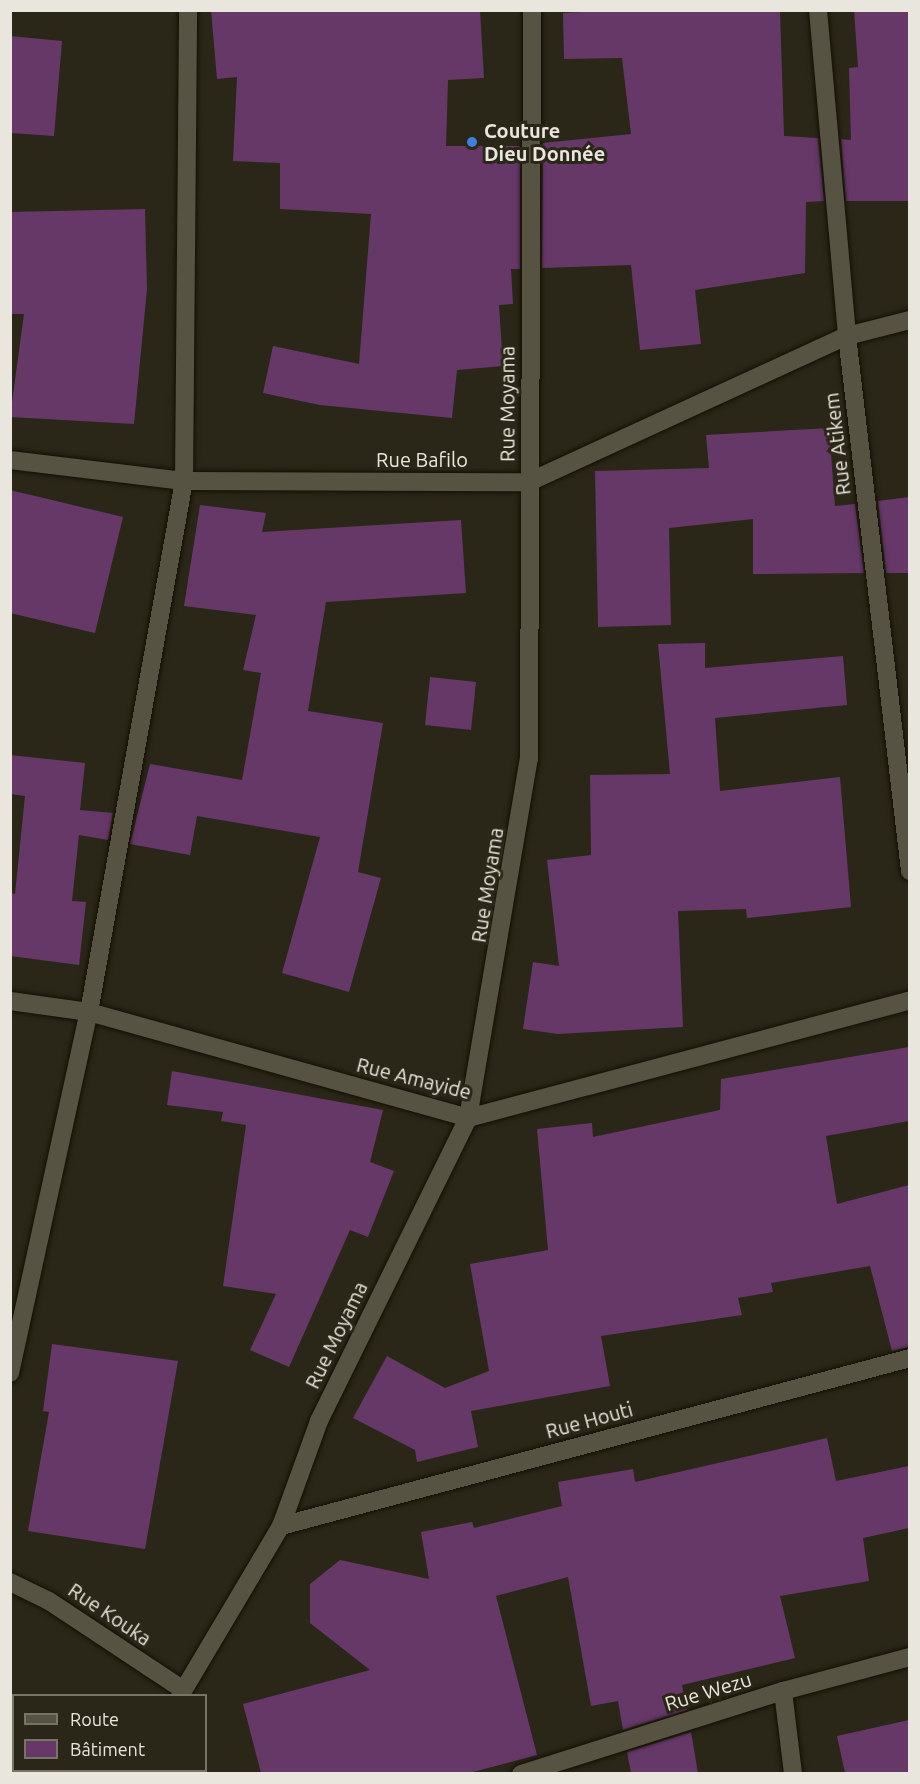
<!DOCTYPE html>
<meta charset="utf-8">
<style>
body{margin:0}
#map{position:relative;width:920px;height:1784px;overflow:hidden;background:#2a2718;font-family:Ubuntu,sans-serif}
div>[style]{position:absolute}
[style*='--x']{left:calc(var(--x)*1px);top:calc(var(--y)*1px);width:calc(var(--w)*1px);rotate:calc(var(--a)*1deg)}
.building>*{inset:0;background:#663868}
.roads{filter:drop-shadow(0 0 2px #130f04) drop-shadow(0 0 2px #130f04)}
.minor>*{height:18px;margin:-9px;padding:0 9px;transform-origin:9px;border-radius:9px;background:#575343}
.dots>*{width:16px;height:16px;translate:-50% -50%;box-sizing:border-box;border:3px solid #2a2718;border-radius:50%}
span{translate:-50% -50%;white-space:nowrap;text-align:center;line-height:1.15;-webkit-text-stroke:6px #2a2718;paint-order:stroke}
.poi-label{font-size:20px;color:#e8e6dd;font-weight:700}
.left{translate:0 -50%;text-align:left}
.street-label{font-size:20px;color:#e8e6dd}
.frame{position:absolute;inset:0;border:12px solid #e8e6dd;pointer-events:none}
.legend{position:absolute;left:12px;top:1694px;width:195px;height:78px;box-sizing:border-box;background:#2a2718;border:2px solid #767367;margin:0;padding:8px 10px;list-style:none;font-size:18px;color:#e8e6dd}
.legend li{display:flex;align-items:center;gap:12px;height:30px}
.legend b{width:30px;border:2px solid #767367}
</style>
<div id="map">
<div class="building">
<i style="clip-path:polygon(211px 10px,480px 10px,484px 78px,448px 80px,446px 146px,520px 146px,520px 269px,511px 269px,513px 304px,499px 305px,503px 366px,457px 370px,452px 418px,320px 405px,263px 393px,273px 346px,359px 364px,371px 214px,280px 209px,280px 163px,233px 161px,237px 77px,217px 79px)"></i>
<i style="clip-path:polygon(617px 10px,780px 10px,784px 136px,818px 138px,824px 201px,806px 202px,805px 273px,695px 290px,701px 344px,640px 350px,631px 265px,542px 268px,543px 143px,631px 134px,622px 58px,564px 59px,563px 13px)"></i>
<i style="clip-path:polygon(854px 10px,909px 10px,909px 201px,846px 201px,841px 139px,851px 140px,849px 68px,858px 67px)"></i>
<i style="clip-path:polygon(10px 36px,62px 41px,54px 136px,10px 133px)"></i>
<i style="clip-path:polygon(145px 209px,147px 289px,134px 424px,10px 417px,24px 314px,10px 314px,10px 212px)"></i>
<i style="clip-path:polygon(829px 428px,835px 506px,855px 504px,864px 573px,753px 574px,753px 519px,669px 528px,671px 625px,598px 627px,595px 471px,709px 468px,706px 435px)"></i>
<i style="clip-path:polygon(10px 490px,123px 517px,95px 633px,10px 613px)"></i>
<i style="clip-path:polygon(909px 497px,909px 573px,886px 573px,878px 501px)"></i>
<i style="clip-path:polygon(200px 505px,266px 513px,262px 532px,461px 520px,466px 593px,326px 602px,308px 711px,383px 723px,358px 872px,381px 878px,349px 992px,282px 973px,320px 837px,197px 816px,190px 855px,130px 844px,150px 764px,242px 780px,261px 673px,243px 670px,256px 615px,184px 606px)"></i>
<i style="clip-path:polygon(705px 643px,705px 668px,843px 656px,847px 705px,715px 718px,720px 791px,840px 777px,851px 907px,747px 918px,746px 909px,678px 911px,683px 1027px,558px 1034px,523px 1029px,533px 962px,559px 966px,547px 860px,591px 855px,590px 775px,670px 774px,658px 644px)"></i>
<i style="clip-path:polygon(430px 677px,476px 682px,471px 730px,425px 725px)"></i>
<i style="clip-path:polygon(10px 755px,85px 763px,80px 810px,113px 813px,108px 840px,79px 835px,72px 901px,86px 902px,79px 965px,10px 956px,10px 893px,15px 894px,25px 796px,10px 794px)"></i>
<i style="clip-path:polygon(909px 1047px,909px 1121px,826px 1136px,837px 1204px,909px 1185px,909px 1347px,892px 1351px,870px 1266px,771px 1283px,773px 1292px,738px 1298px,742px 1315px,601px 1336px,610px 1386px,471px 1411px,478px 1447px,417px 1462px,415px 1450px,353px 1418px,387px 1356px,445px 1388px,489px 1371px,470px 1264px,548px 1250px,537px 1129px,592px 1123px,593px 1137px,720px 1110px,721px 1079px)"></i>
<i style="clip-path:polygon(172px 1071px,383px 1110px,370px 1162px,394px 1171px,368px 1237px,350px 1230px,289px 1367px,250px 1350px,276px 1294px,223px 1286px,246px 1125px,221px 1121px,223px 1112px,167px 1105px)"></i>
<i style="clip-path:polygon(52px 1344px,178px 1361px,145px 1549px,28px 1531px,49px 1412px,43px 1411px)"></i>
<i style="clip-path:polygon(827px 1438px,836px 1481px,909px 1466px,909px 1528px,863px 1538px,869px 1581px,780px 1596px,795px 1658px,682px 1685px,687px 1710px,623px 1730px,618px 1701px,591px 1706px,568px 1577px,496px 1596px,537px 1755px,469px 1773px,261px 1773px,243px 1704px,370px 1670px,310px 1623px,310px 1584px,340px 1560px,429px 1579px,421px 1532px,472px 1522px,474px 1528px,562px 1506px,558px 1482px,633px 1469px,635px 1482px)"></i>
<i style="clip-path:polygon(909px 1720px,909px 1773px,845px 1773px,837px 1736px)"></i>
<i style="clip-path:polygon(691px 1732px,698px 1773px,631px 1773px,627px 1752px)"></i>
</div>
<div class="roads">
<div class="minor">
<i style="--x:818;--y:10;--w:327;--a:84.9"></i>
<i style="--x:847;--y:336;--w:539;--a:83.28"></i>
<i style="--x:10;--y:460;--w:175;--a:6.9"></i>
<i style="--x:184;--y:481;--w:345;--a:0.2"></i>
<i style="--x:529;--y:482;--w:350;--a:-24.7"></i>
<i style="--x:847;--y:336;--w:65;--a:-14.3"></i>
<i style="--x:10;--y:1001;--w:80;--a:7.9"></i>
<i style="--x:89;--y:1012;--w:394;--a:15.6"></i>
<i style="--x:468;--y:1118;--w:457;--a:-14.9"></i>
<i style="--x:10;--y:1373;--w:370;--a:-77.7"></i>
<i style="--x:89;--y:1012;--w:539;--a:-79.86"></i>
<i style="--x:184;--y:481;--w:471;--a:-89.5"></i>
<i style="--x:281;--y:1526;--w:651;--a:-14.95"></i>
<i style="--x:10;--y:1582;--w:43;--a:26"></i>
<i style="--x:49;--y:1601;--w:159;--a:33.5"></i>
<i style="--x:783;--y:1691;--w:84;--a:83.1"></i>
<i style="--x:180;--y:1696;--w:198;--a:-59.3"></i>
<i style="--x:281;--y:1526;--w:112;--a:-70.1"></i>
<i style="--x:319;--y:1421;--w:338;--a:-63.8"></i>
<i style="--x:468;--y:1118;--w:364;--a:-80.4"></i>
<i style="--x:529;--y:759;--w:749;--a:-89.77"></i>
<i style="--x:162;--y:1774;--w:4;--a:-76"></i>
<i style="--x:521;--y:1774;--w:275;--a:-17.6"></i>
<i style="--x:783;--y:1691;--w:131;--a:-15"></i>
</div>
</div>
<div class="dots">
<i style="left:472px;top:142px;background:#3f7fe0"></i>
</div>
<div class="poi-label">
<span class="left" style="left:484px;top:142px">Couture<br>Dieu Donnée</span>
</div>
<div class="street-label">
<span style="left:507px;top:404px;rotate:-90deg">Rue Moyama</span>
<span style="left:837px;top:444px;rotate:-97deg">Rue Atikem</span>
<span style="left:422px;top:459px">Rue Bafilo</span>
<span style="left:487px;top:885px;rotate:-81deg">Rue Moyama</span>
<span style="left:414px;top:1078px;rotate:14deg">Rue Amayide</span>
<span style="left:336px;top:1335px;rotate:-64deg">Rue Moyama</span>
<span style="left:589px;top:1420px;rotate:-15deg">Rue Houti</span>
<span style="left:110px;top:1614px;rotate:34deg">Rue Kouka</span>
<span style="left:708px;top:1691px;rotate:-17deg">Rue Wezu</span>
</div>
<div class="frame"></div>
<ul class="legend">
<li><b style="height:8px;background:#575343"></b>Route</li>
<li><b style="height:16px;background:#663868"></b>Bâtiment</li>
</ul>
</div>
